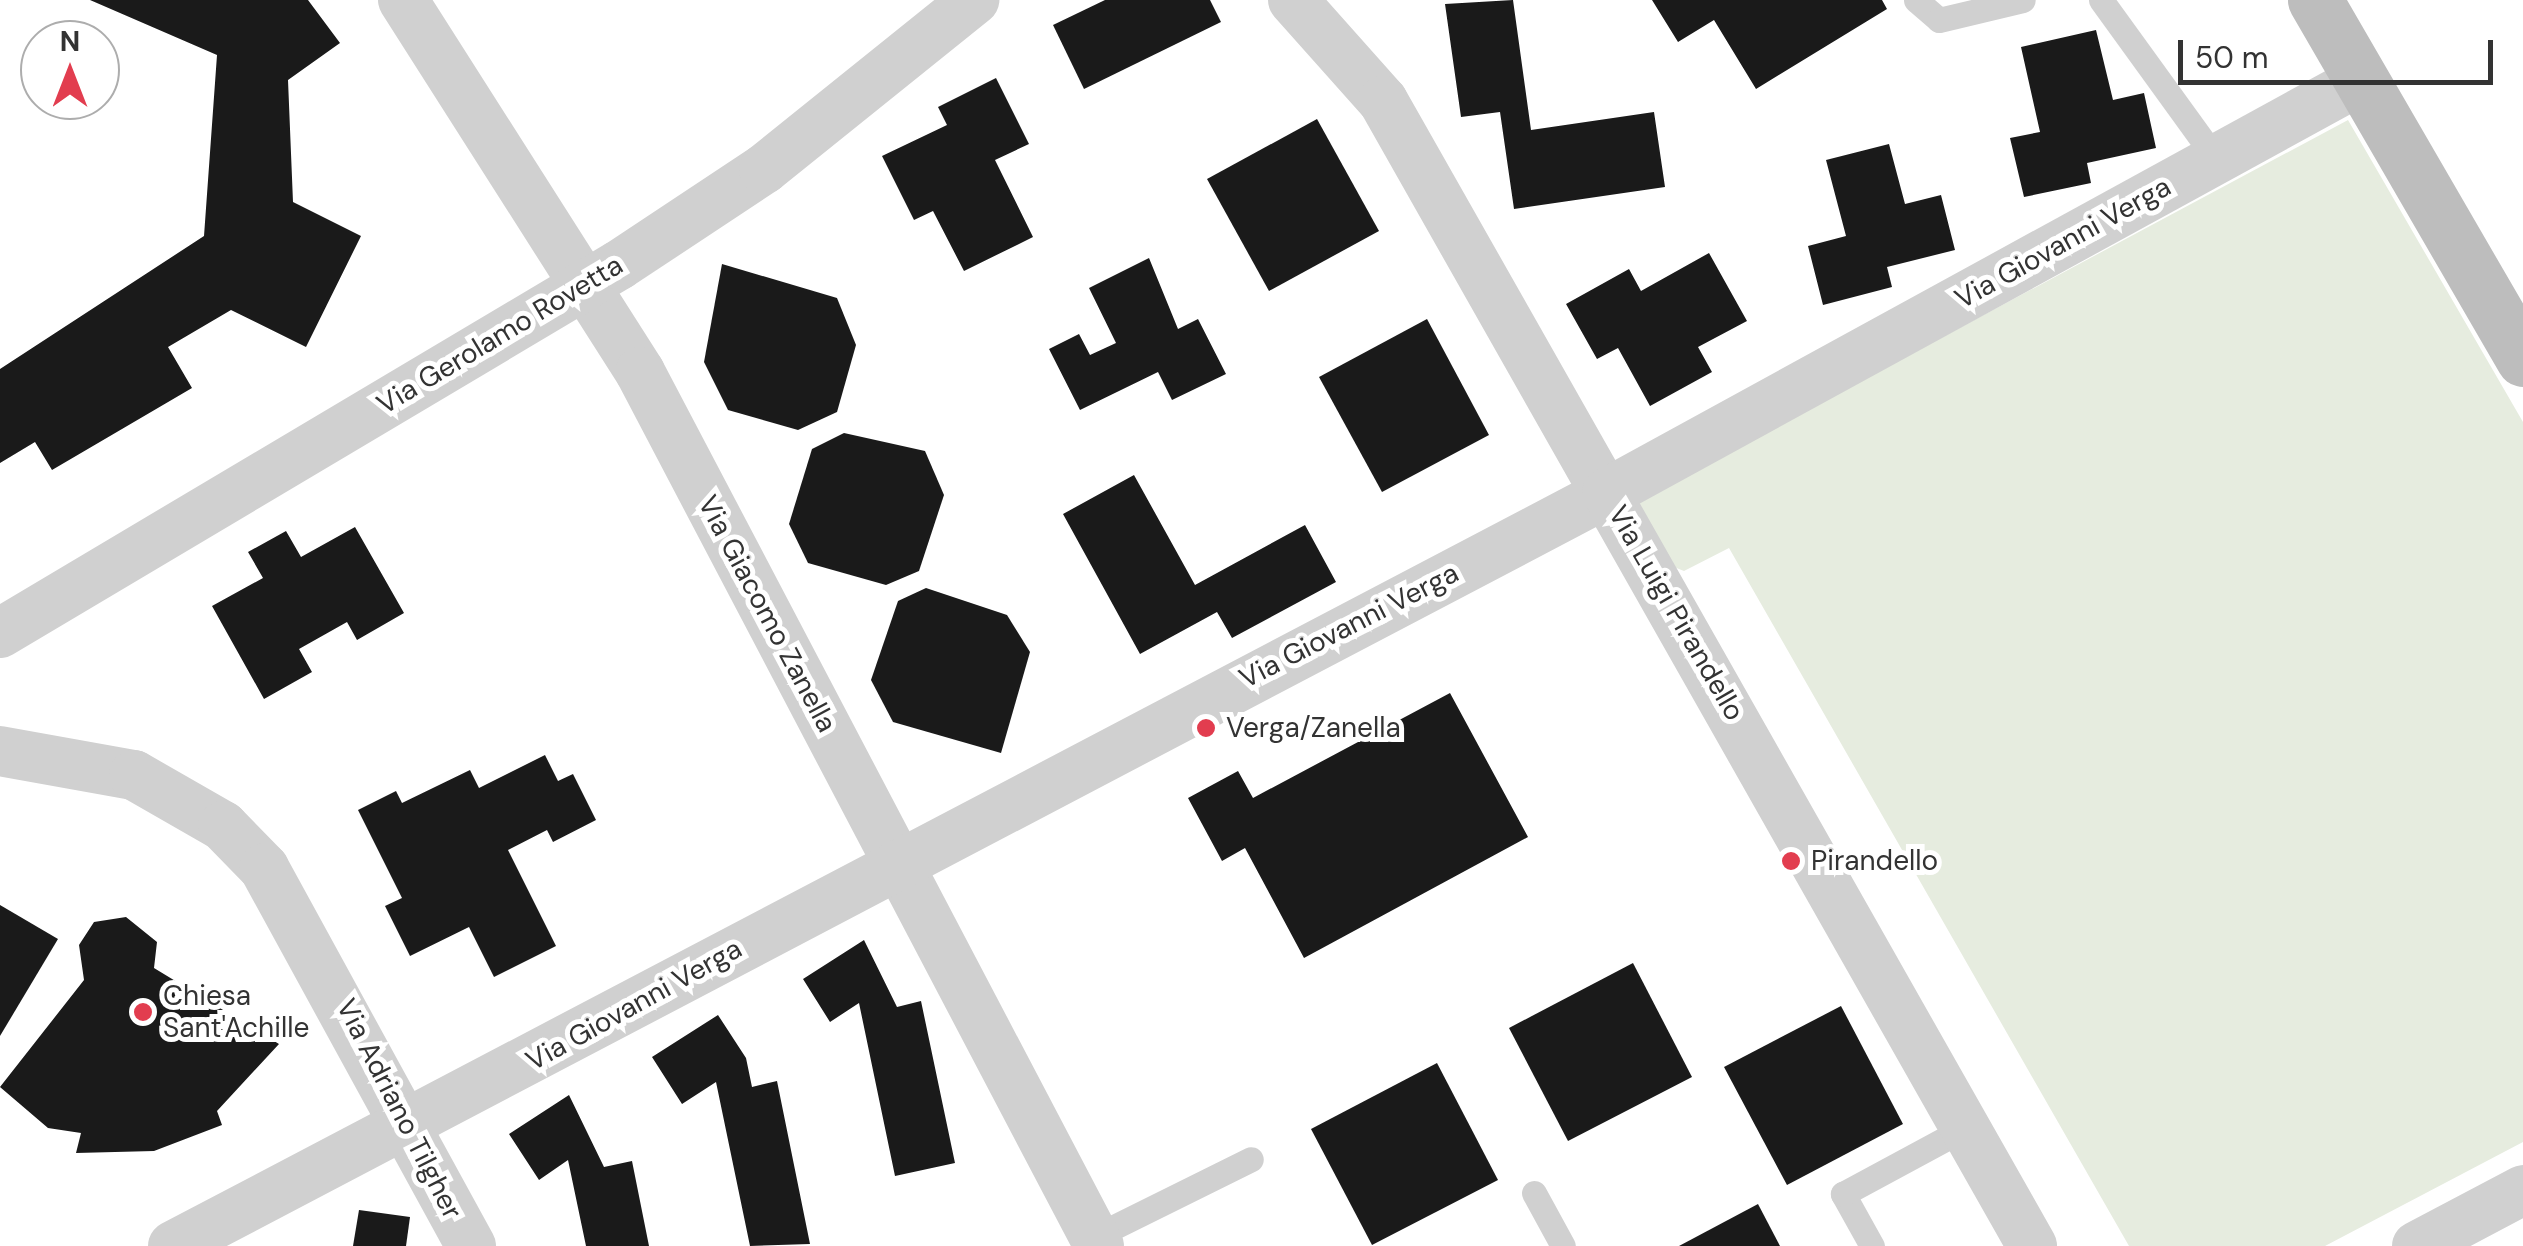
<!DOCTYPE html>
<style>
body{margin:0}
#map{position:relative;width:2523px;height:1246px;overflow:hidden;background:#fff;font-family:"DM Sans",sans-serif}
div>[style]{position:absolute}
[style*='--x']{left:calc(var(--x)*1px);top:calc(var(--y)*1px);width:calc(var(--w)*1px);rotate:calc(var(--a)*1deg)}
.green>*{inset:0;background:#e6ecdf}
.building>*{inset:0;background:#1a1a1a}
.lane>*{height:25px;margin:-12.5px;padding:0 12.5px;transform-origin:12.5px;border-radius:12.5px;background:#d0d0d0}
.street>*{height:50px;margin:-25px;padding:0 25px;transform-origin:25px;border-radius:25px;background:#d0d0d0}
.secondary>*{height:55px;margin:-27.5px;padding:0 27.5px;transform-origin:27.5px;border-radius:27.5px;background:#bdbdbd}
.dots>*{width:28px;height:28px;translate:-50% -50%;box-sizing:border-box;border:5px solid #fff;border-radius:50%}
span{translate:-50% -50%;white-space:nowrap;text-align:center;line-height:1.15;-webkit-text-stroke:10px #fff;paint-order:stroke}
.street-label{font-size:28px;color:#333}
.poi-label{font-size:28px;color:#333}
.left{translate:0 -50%;text-align:left}
.north{position:absolute;left:20px;top:20px;width:100px;height:100px;box-sizing:border-box;background:#fff;border:2px solid #adadad;border-radius:50%;rotate:0deg;font-size:28px;font-weight:700;line-height:40px;text-align:center;color:#333}
.north::after{content:'';display:block;margin:auto;width:35px;height:45px;background:#e23d4f;clip-path:polygon(50% 0,100% 100%,50% 72%,0 100%)}
.scale{position:absolute;left:2178px;top:40px;width:315px;height:45px;box-sizing:border-box;border:5px solid #333;border-top:0;padding-left:12px;font-size:30px;line-height:35px;white-space:nowrap;color:#333;-webkit-text-stroke:8px #fff;paint-order:stroke}
</style>
<div id="map">
<div class="green">
<i style="clip-path:polygon(2348px 120px,2523px 422px,2523px 1142px,2325px 1246px,2129px 1246px,1729px 548px,1684px 571px,1664px 563px,1627px 506px)"></i>
</div>
<div class="building">
<i style="clip-path:polygon(90px 0,308px 0,340px 43px,288px 80px,293px 202px,361px 236px,306px 347px,231px 310px,168px 347px,192px 388px,52px 470px,35px 442px,0 463px,0 369px,204px 236px,217px 55px)"></i>
<i style="clip-path:polygon(1105px 0,1210px 0,1221px 22px,1084px 89px,1053px 25px)"></i>
<i style="clip-path:polygon(1513px 0,1531px 130px,1654px 112px,1665px 187px,1514px 209px,1500px 112px,1461px 117px,1445px 4px)"></i>
<i style="clip-path:polygon(1652px 0,1882px 0,1887px 9px,1756px 89px,1714px 20px,1678px 42px)"></i>
<i style="clip-path:polygon(2096px 30px,2113px 100px,2144px 93px,2156px 148px,2087px 163px,2091px 183px,2024px 197px,2010px 138px,2040px 132px,2021px 47px)"></i>
<i style="clip-path:polygon(996px 78px,1029px 144px,995px 160px,1033px 237px,964px 271px,933px 211px,914px 220px,882px 156px,947px 125px,938px 107px)"></i>
<i style="clip-path:polygon(1317px 119px,1379px 231px,1269px 291px,1207px 179px)"></i>
<i style="clip-path:polygon(1889px 144px,1905px 204px,1941px 195px,1955px 250px,1887px 267px,1892px 287px,1823px 305px,1808px 246px,1846px 236px,1826px 160px)"></i>
<i style="clip-path:polygon(1709px 253px,1747px 321px,1698px 347px,1712px 372px,1650px 406px,1618px 348px,1597px 359px,1566px 304px,1629px 269px,1641px 291px)"></i>
<i style="clip-path:polygon(1149px 258px,1178px 329px,1198px 319px,1226px 374px,1172px 400px,1158px 372px,1080px 410px,1049px 349px,1079px 334px,1090px 355px,1116px 343px,1089px 288px)"></i>
<i style="clip-path:polygon(722px 264px,837px 298px,856px 345px,837px 412px,798px 430px,728px 410px,704px 362px)"></i>
<i style="clip-path:polygon(1427px 319px,1489px 435px,1382px 492px,1319px 377px)"></i>
<i style="clip-path:polygon(844px 433px,925px 451px,944px 495px,919px 571px,886px 585px,808px 563px,789px 524px,812px 449px)"></i>
<i style="clip-path:polygon(1134px 475px,1195px 585px,1305px 525px,1336px 582px,1232px 638px,1217px 612px,1140px 654px,1063px 514px)"></i>
<i style="clip-path:polygon(355px 527px,404px 613px,357px 640px,347px 622px,299px 649px,312px 672px,264px 699px,212px 606px,263px 578px,248px 552px,286px 531px,301px 557px)"></i>
<i style="clip-path:polygon(926px 588px,1007px 615px,1030px 652px,1001px 753px,893px 722px,871px 680px,898px 601px)"></i>
<i style="clip-path:polygon(1450px 693px,1528px 837px,1304px 958px,1245px 848px,1222px 861px,1188px 798px,1238px 771px,1253px 798px)"></i>
<i style="clip-path:polygon(545px 755px,558px 781px,573px 774px,596px 820px,553px 842px,547px 830px,508px 850px,556px 946px,494px 977px,469px 927px,410px 956px,385px 906px,402px 898px,358px 810px,396px 791px,402px 803px,470px 770px,479px 788px)"></i>
<i style="clip-path:polygon(0 905px,58px 939px,0 1036px)"></i>
<i style="clip-path:polygon(126px 917px,157px 942px,154px 968px,279px 1044px,217px 1111px,222px 1125px,154px 1151px,76px 1153px,81px 1133px,48px 1128px,0 1087px,84px 980px,79px 945px,94px 922px)"></i>
<i style="clip-path:polygon(864px 940px,897px 1007px,921px 1001px,955px 1163px,895px 1176px,859px 1003px,830px 1022px,803px 979px)"></i>
<i style="clip-path:polygon(1633px 963px,1692px 1077px,1568px 1141px,1509px 1028px)"></i>
<i style="clip-path:polygon(1841px 1006px,1903px 1124px,1787px 1185px,1724px 1067px)"></i>
<i style="clip-path:polygon(718px 1015px,746px 1058px,752px 1087px,777px 1081px,810px 1244px,750px 1246px,716px 1082px,682px 1104px,652px 1057px)"></i>
<i style="clip-path:polygon(1437px 1063px,1498px 1180px,1372px 1245px,1311px 1129px)"></i>
<i style="clip-path:polygon(569px 1095px,604px 1167px,632px 1161px,649px 1246px,586px 1246px,568px 1160px,539px 1180px,509px 1134px)"></i>
<i style="clip-path:polygon(1758px 1204px,1780px 1246px,1679px 1246px)"></i>
<i style="clip-path:polygon(359px 1210px,410px 1217px,406px 1246px,353px 1246px)"></i>
</div>
<div class="lane">
<i style="--x:1916;--y:0;--w:30;--a:41"></i>
<i style="--x:1939;--y:20;--w:86;--a:-13.4"></i>
<i style="--x:2101;--y:0;--w:196;--a:54.1"></i>
<i style="--x:1534;--y:1193;--w:60;--a:61.3"></i>
<i style="--x:1094;--y:1237;--w:175;--a:-26.4"></i>
<i style="--x:1872;--y:1246;--w:60;--a:-119.1"></i>
<i style="--x:1843;--y:1194;--w:139;--a:-28.4"></i>
</div>
<div class="street">
<i style="--x:403;--y:0;--w:441;--a:57.5"></i>
<i style="--x:640;--y:372;--w:987;--a:62.29"></i>
<i style="--x:1293;--y:0;--w:135;--a:48.3"></i>
<i style="--x:1383;--y:101;--w:1316;--a:60.45"></i>
<i style="--x:0;--y:633;--w:720;--a:-30.73"></i>
<i style="--x:619;--y:265;--w:174;--a:-33.5"></i>
<i style="--x:764;--y:169;--w:270;--a:-38.8"></i>
<i style="--x:0;--y:751;--w:136;--a:10.2"></i>
<i style="--x:134;--y:775;--w:103;--a:29.8"></i>
<i style="--x:223;--y:826;--w:59;--a:45.7"></i>
<i style="--x:264;--y:868;--w:431;--a:61.3"></i>
<i style="--x:173;--y:1246;--w:1620;--a:-27.7"></i>
<i style="--x:1607;--y:493;--w:860;--a:-28.71"></i>
<i style="--x:2417;--y:1246;--w:120;--a:-27.8"></i>
</div>
<div class="secondary">
<i style="--x:2315;--y:0;--w:415;--a:59.9"></i>
</div>
<div class="dots">
<i style="left:1206px;top:728px;background:#e23d4f"></i>
<i style="left:1791px;top:861px;background:#e23d4f"></i>
<i style="left:143px;top:1012px;background:#e23d4f"></i>
</div>
<div class="street-label">
<span style="left:2063px;top:243px;rotate:-29deg">Via Giovanni Verga</span>
<span style="left:500px;top:335px;rotate:-31deg">Via Gerolamo Rovetta</span>
<span style="left:1676px;top:613px;rotate:60deg">Via Luigi Pirandello</span>
<span style="left:767px;top:614px;rotate:62deg">Via Giacomo Zanella</span>
<span style="left:1349px;top:626px;rotate:-27deg">Via Giovanni Verga</span>
<span style="left:634px;top:1005px;rotate:-29deg">Via Giovanni Verga</span>
<span style="left:399px;top:1109px;rotate:63deg">Via Adriano Tilgher</span>
</div>
<div class="poi-label">
<span class="left" style="left:1226px;top:728px">Verga/Zanella</span>
<span class="left" style="left:1811px;top:861px">Pirandello</span>
<span class="left" style="left:163px;top:1012px">Chiesa<br>Sant'Achille</span>
</div>
<div class="north">N</div>
<div class="scale">50 m</div>
</div>
